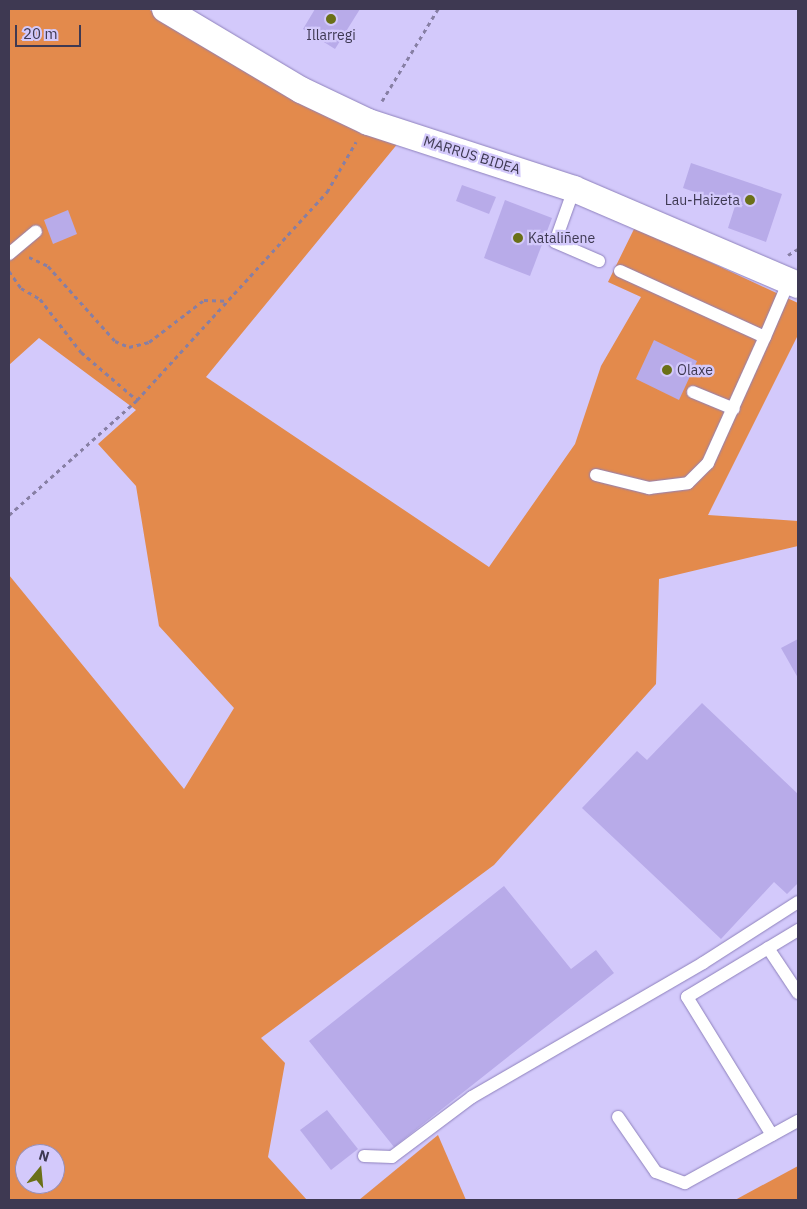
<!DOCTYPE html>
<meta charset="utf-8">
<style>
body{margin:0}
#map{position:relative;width:807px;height:1209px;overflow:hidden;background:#d3c9fb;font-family:"IBM Plex Sans",sans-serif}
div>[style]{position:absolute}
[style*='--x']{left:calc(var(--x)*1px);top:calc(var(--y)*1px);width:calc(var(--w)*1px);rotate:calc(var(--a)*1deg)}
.green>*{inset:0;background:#e38a4c}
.building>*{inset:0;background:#b8abe9}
.path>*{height:3px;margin-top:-1.5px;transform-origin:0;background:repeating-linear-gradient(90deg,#877fa4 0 4px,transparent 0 8px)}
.roads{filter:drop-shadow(0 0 1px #8e81bc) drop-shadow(0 0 1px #8e81bc)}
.service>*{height:12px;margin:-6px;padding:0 6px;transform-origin:6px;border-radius:6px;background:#fff}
.minor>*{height:26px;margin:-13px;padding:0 13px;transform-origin:13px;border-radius:13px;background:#fff}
.dots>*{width:14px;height:14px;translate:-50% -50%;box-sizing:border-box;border:2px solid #d3c9fb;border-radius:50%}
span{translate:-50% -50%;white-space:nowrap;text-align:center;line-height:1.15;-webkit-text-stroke:4.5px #d3c9fb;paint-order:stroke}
.poi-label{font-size:14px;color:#3e3952}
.right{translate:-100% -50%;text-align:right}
.left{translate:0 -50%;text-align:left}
.street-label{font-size:14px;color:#3e3952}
.frame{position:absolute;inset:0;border:10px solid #3e3952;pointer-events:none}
.north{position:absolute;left:15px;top:1144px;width:50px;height:50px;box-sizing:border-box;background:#d3c9fb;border:1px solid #978fb7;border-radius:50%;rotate:17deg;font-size:14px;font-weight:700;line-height:20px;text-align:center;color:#3e3952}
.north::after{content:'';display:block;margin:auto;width:18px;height:22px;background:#6a7017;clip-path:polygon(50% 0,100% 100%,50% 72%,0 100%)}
.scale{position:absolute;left:15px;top:25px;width:66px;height:22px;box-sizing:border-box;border:2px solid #3e3952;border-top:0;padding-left:6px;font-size:15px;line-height:18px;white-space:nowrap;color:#3e3952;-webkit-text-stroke:4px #d3c9fb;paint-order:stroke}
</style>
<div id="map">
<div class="green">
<i style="clip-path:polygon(evenodd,9px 9px,148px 9px,345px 124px,399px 142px,206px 377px,489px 567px,575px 444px,601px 366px,641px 297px,608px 282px,635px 227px,798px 303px,798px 335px,708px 515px,798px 521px,798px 546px,659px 579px,656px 684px,494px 865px,261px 1038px,285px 1063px,268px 1157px,307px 1200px,9px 1200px,9px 575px,184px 789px,234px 708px,159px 626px,136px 486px,98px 444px,136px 410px,39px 338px,9px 365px,9px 9px,25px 1154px,55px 1154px,55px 1184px,25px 1184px,25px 1154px)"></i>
<i style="clip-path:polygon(438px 1135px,466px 1200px,359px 1200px)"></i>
<i style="clip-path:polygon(798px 1166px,798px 1200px,735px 1200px)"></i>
</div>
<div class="building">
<i style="clip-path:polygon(315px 9px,360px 9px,335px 49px,303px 29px)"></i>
<i style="clip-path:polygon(691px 163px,782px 194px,766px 242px,728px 228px,735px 206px,683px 188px)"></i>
<i style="clip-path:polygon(462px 185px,496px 197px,489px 214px,456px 201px)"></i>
<i style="clip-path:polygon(505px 200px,552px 218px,530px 276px,484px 258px)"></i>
<i style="clip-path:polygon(68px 210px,77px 234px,53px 244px,44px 220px)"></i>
<i style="clip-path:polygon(654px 340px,697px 361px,679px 400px,636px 379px)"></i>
<i style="clip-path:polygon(798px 639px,798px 678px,781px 648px)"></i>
<i style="clip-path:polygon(702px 703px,798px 794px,798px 883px,787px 894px,774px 882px,721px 939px,582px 808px,637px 751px,647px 760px)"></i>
<i style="clip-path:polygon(504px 886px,571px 969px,596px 950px,614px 973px,394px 1147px,309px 1041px)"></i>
<i style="clip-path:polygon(327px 1110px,358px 1149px,331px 1170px,300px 1130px)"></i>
</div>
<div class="path">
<i style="--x:382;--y:101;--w:108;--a:-58.7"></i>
<i style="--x:788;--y:255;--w:12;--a:-31"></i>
<i style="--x:29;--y:257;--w:21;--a:25"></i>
<i style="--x:48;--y:266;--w:101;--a:48.2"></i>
<i style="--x:115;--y:341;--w:15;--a:23"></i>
<i style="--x:129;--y:347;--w:21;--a:-14"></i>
<i style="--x:149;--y:342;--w:69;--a:-37.4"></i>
<i style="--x:204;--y:300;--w:23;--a:2"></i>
<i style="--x:9;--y:271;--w:21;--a:55"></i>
<i style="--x:21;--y:288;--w:22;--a:30"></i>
<i style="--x:40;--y:299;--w:67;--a:52.3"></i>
<i style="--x:81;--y:352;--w:74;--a:40.6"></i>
<i style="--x:9;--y:515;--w:172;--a:-41.9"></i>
<i style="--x:137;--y:400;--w:282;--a:-47.6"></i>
<i style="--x:327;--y:192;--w:58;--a:-59.9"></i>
</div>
<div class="roads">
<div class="service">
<i style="--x:574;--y:189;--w:56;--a:109.7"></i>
<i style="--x:555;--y:242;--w:48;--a:23.4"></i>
<i style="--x:9;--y:254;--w:35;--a:-40"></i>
<i style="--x:620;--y:271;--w:159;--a:24.5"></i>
<i style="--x:765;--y:337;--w:61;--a:-66.8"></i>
<i style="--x:693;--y:392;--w:44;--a:22.5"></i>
<i style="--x:596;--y:475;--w:55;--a:13.8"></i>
<i style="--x:649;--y:488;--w:39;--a:-7"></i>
<i style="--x:688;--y:483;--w:28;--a:-45"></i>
<i style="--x:708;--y:463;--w:138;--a:-65.7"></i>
<i style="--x:768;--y:948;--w:54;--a:56.3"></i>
<i style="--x:618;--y:1117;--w:67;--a:55.4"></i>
<i style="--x:656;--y:1172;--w:31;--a:21"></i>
<i style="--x:685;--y:1183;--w:129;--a:-28.8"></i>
<i style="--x:772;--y:1135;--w:162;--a:-121.6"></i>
<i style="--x:687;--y:997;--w:130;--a:-31.1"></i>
<i style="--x:364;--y:1156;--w:28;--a:2"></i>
<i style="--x:392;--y:1157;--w:100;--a:-36.9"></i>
<i style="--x:472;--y:1097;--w:267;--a:-30.1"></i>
<i style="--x:703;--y:963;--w:113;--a:-32.7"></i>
</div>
<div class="minor">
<i style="--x:165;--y:9;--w:158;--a:30.8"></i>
<i style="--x:301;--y:90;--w:74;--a:25.5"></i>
<i style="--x:368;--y:122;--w:217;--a:18"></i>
<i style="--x:574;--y:189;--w:244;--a:23.2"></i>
</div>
</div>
<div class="dots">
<i style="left:331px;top:19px;background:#6a7017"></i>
<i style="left:750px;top:200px;background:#6a7017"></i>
<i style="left:518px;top:238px;background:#6a7017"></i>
<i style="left:667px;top:370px;background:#6a7017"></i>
</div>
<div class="poi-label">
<span style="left:331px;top:35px">Illarregi</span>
<span class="right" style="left:740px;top:200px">Lau-Haizeta</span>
<span class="left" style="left:528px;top:238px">Kataliñene</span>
<span class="left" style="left:677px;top:370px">Olaxe</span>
</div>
<div class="street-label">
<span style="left:472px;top:155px;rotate:17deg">MARRUS BIDEA</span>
</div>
<div class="frame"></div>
<div class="north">N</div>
<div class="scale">20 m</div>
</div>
